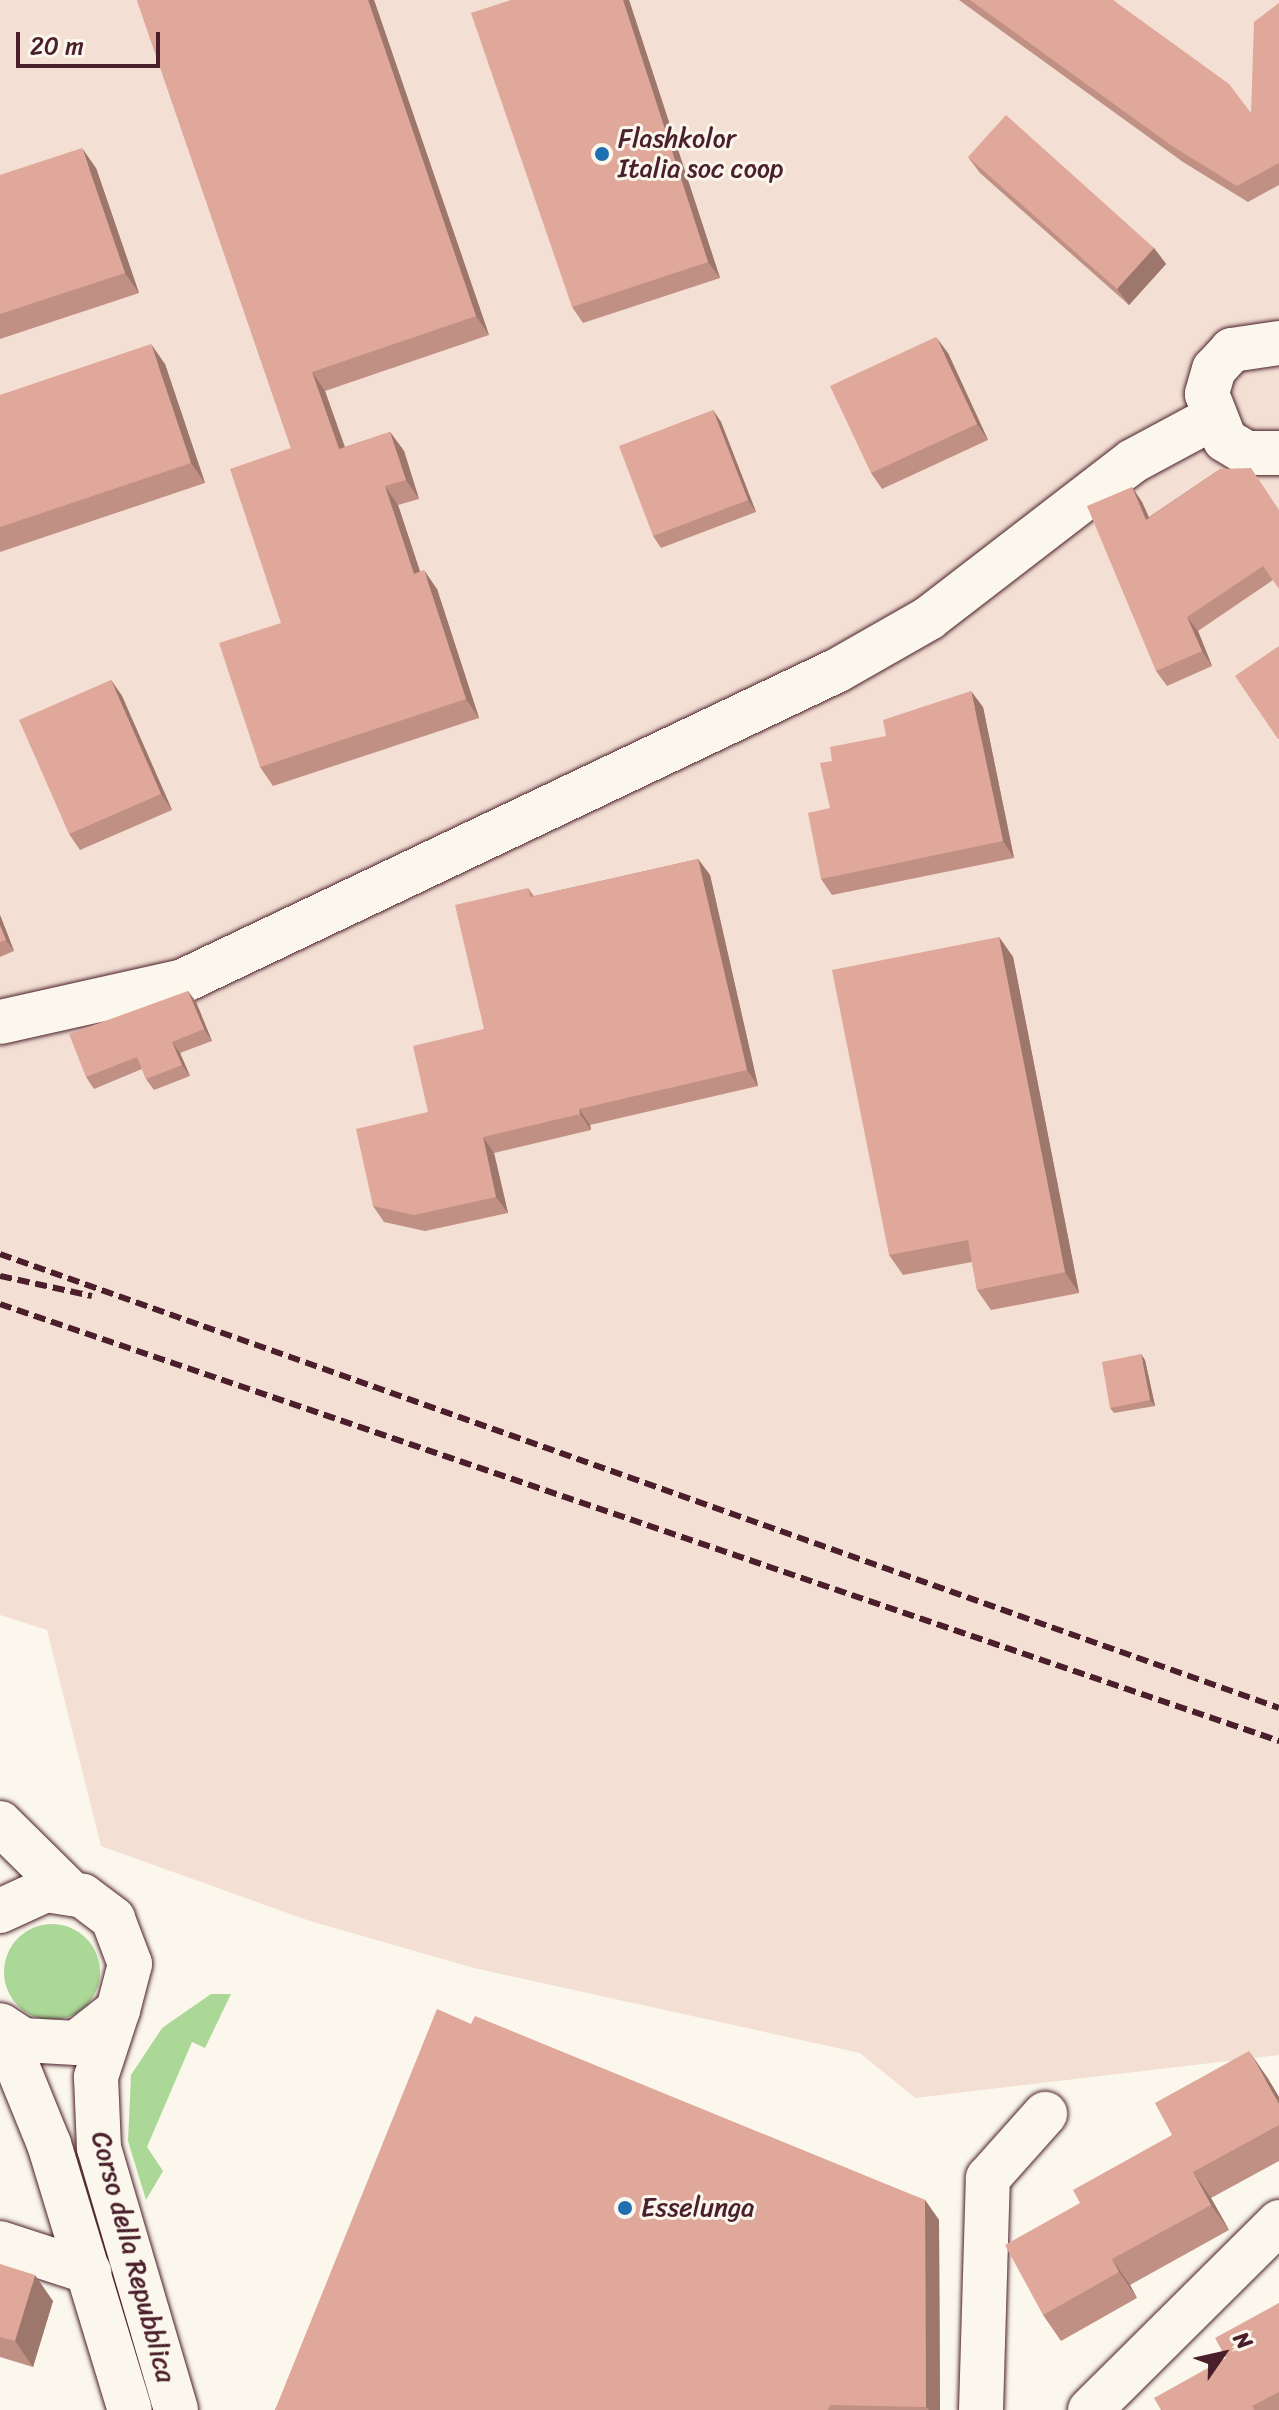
<!DOCTYPE html>
<style>
body{margin:0}
#map{position:relative;width:1279px;height:2410px;overflow:hidden;background:#fbf7ec;font-family:Sriracha,sans-serif}
div>[style]{position:absolute}
[style*='--x']{left:calc(var(--x)*1px);top:calc(var(--y)*1px);width:calc(var(--w)*1px);rotate:calc(var(--a)*1deg)}
.built>*{inset:0;background:#f3dfd3}
.green>*{inset:0;background:#abd897}
.round{border-radius:50%}
.roads{filter:drop-shadow(0 0 2px #4a1f2b) drop-shadow(0 0 2px #4a1f2b)}
.street>*{height:44px;margin:-22px;padding:0 22px;transform-origin:22px;border-radius:22px;background:#fbf7ec}
.secondary>*{height:44px;margin:-22px;padding:0 22px;transform-origin:22px;border-radius:22px;background:#fbf7ec}
.rail>*{height:6px;margin-top:-3px;transform-origin:0;background:repeating-linear-gradient(90deg,#4a1f2b 0 12px,transparent 0 18px)}
.wall>*{inset:0;background:#c19084}
.shaded-wall>*{inset:0;background:#9d766c}
.building>*{inset:0;background:#e0a89a}
.dots>*{width:22px;height:22px;translate:-50% -50%;box-sizing:border-box;border:4px solid #fbf7ec;border-radius:50%}
span{translate:-50% -50%;white-space:nowrap;text-align:center;line-height:1.15;-webkit-text-stroke:6px #fbf7ec;paint-order:stroke}
.poi-label{font-size:26px;color:#4a1f2b}
.left{translate:0 -50%;text-align:left}
.street-label{font-size:26px;color:#4a1f2b}
.north{position:absolute;left:1183px;top:2314px;width:80px;height:80px;-webkit-text-stroke:6px #fbf7ec;paint-order:stroke;rotate:56deg;font-size:22px;font-weight:700;line-height:32px;text-align:center;color:#4a1f2b}
.north::after{content:'';display:block;margin:auto;width:28px;height:36px;background:#4a1f2b;clip-path:polygon(50% 0,100% 100%,50% 72%,0 100%)}
.scale{position:absolute;left:16px;top:32px;width:144px;height:36px;box-sizing:border-box;border:4px solid #4a1f2b;border-top:0;padding-left:10px;font-size:24px;line-height:28px;white-space:nowrap;color:#4a1f2b;-webkit-text-stroke:6px #fbf7ec;paint-order:stroke}
</style>
<div id="map">
<div class="built">
<i style="clip-path:polygon(0 0,1279px 0,1279px 2055px,915px 2098px,860px 2053px,474px 1968px,307px 1920px,101px 1846px,47px 1630px,0 1615px)"></i>
</div>
<div class="green">
<i class="round" style="left:4px;top:1924px;width:96px;height:96px"></i>
<i style="clip-path:polygon(211px 1994px,231px 1994px,205px 2048px,192px 2042px,147px 2147px,163px 2171px,146px 2200px,128px 2141px,131px 2075px,162px 2028px)"></i>
</div>
<div class="roads">
<div class="street">
<i style="--x:1279;--y:343;--w:48;--a:171.5"></i>
<i style="--x:1232;--y:350;--w:26;--a:133"></i>
<i style="--x:1214;--y:369;--w:26;--a:106"></i>
<i style="--x:1207;--y:394;--w:49;--a:68.6"></i>
<i style="--x:1225;--y:440;--w:26;--a:31"></i>
<i style="--x:1247;--y:453;--w:32;--a:0"></i>
<i style="--x:0;--y:1022;--w:188;--a:-12.6"></i>
<i style="--x:183;--y:981;--w:725;--a:-25.4"></i>
<i style="--x:838;--y:670;--w:105;--a:-29.7"></i>
<i style="--x:929;--y:618;--w:257;--a:-37.6"></i>
<i style="--x:1133;--y:461;--w:89;--a:-28.3"></i>
<i style="--x:0;--y:2243;--w:94;--a:18"></i>
<i style="--x:981;--y:2410;--w:232;--a:-88.3"></i>
<i style="--x:988;--y:2178;--w:86;--a:-48.3"></i>
<i style="--x:1090;--y:2410;--w:267;--a:-44.8"></i>
</div>
<div class="secondary">
<i style="--x:0;--y:1823;--w:97;--a:44.6"></i>
<i style="--x:0;--y:1911;--w:51;--a:-24.5"></i>
<i style="--x:46;--y:1890;--w:37;--a:9"></i>
<i style="--x:83;--y:1896;--w:38;--a:37"></i>
<i style="--x:113;--y:1919;--w:48;--a:69.3"></i>
<i style="--x:130;--y:1964;--w:48;--a:104.6"></i>
<i style="--x:118;--y:2010;--w:53;--a:141.8"></i>
<i style="--x:76;--y:2043;--w:53;--a:-176.8"></i>
<i style="--x:23;--y:2040;--w:27;--a:-147"></i>
<i style="--x:118;--y:2010;--w:71;--a:108.2"></i>
<i style="--x:96;--y:2077;--w:71;--a:87.6"></i>
<i style="--x:99;--y:2148;--w:273;--a:73.6"></i>
<i style="--x:1;--y:2026;--w:127;--a:67.9"></i>
<i style="--x:49;--y:2144;--w:278;--a:73.1"></i>
</div>
</div>
<div class="rail">
<i style="--x:0;--y:1254;--w:1357;--a:19.54"></i>
<i style="--x:0;--y:1276;--w:94;--a:12.3"></i>
<i style="--x:0;--y:1304;--w:1352;--a:18.86"></i>
</div>
<div class="wall">
<i style="clip-path:polygon(137px 0,374px 0,489px 335px,325px 391px,345px 447px,390px 432px,404px 451px,419px 499px,398px 505px,420px 571px,437px 589px,479px 718px,273px 786px,260px 767px,281px 623px,291px 448px)"></i>
<i style="clip-path:polygon(511px 0,629px 0,720px 278px,583px 323px,572px 307px)"></i>
<i style="clip-path:polygon(959px 0,1113px 0,1251px 113px,1279px 3px,1279px 185px,1248px 202px,1183px 162px)"></i>
<i style="clip-path:polygon(968px 157px,1154px 248px,1166px 264px,1129px 305px,980px 173px)"></i>
<i style="clip-path:polygon(96px 168px,139px 293px,0 339px,0 175px)"></i>
<i style="clip-path:polygon(948px 353px,988px 440px,882px 489px,871px 473px)"></i>
<i style="clip-path:polygon(165px 364px,205px 483px,0 552px,0 395px)"></i>
<i style="clip-path:polygon(713px 410px,721px 422px,756px 512px,661px 548px,653px 536px)"></i>
<i style="clip-path:polygon(1220px 469px,1273px 580px,1198px 631px,1212px 666px,1167px 686px,1156px 671px,1132px 487px,1142px 502px,1149px 517px)"></i>
<i style="clip-path:polygon(111px 680px,122px 696px,172px 810px,80px 850px,69px 834px)"></i>
<i style="clip-path:polygon(983px 707px,1014px 858px,832px 895px,821px 879px,830px 808px,832px 761px,886px 736px)"></i>
<i style="clip-path:polygon(698px 859px,710px 875px,758px 1086px,590px 1125px,591px 1130px,494px 1153px,508px 1213px,425px 1231px,384px 1222px,373px 1206px,428px 1112px,484px 1029px,528px 888px,534px 896px)"></i>
<i style="clip-path:polygon(0 915px,14px 951px,0 957px)"></i>
<i style="clip-path:polygon(999px 937px,1013px 957px,1079px 1293px,991px 1310px,977px 1290px,972px 1262px,903px 1275px,889px 1255px)"></i>
<i style="clip-path:polygon(188px 991px,196px 1002px,212px 1041px,180px 1053px,190px 1076px,154px 1090px,146px 1079px,142px 1069px,94px 1089px,86px 1077px)"></i>
<i style="clip-path:polygon(1145px 1360px,1155px 1406px,1114px 1413px,1110px 1408px)"></i>
<i style="clip-path:polygon(471px 2024px,925px 2200px,939px 2220px,940px 2410px,275px 2410px)"></i>
<i style="clip-path:polygon(1267px 2077px,1279px 2097px,1279px 2161px,1211px 2198px,1229px 2230px,1130px 2285px,1137px 2298px,1061px 2341px,1043px 2315px,1080px 2203px,1172px 2135px)"></i>
<i style="clip-path:polygon(0 2264px,53px 2301px,33px 2367px,0 2357px)"></i>
<i style="clip-path:polygon(1279px 2303px,1279px 2410px,1161px 2410px,1226px 2358px)"></i>
</div>
<div class="shaded-wall">
<i style="clip-path:polygon(368px 0,374px 0,489px 335px,476px 316px)"></i>
<i style="clip-path:polygon(623px 0,629px 0,720px 278px,708px 262px)"></i>
<i style="clip-path:polygon(82px 148px,96px 168px,139px 293px,125px 273px)"></i>
<i style="clip-path:polygon(1154px 248px,1166px 264px,1129px 305px,1117px 289px)"></i>
<i style="clip-path:polygon(936px 337px,948px 353px,988px 440px,977px 424px)"></i>
<i style="clip-path:polygon(151px 344px,165px 364px,205px 483px,191px 463px)"></i>
<i style="clip-path:polygon(312px 372px,325px 391px,352px 468px,339px 449px)"></i>
<i style="clip-path:polygon(713px 410px,721px 422px,756px 512px,748px 500px)"></i>
<i style="clip-path:polygon(390px 432px,404px 451px,419px 499px,406px 480px)"></i>
<i style="clip-path:polygon(385px 486px,398px 505px,427px 593px,414px 574px)"></i>
<i style="clip-path:polygon(1132px 487px,1142px 502px,1156px 534px,1146px 520px)"></i>
<i style="clip-path:polygon(424px 570px,437px 589px,479px 718px,466px 699px)"></i>
<i style="clip-path:polygon(1187px 617px,1198px 631px,1212px 666px,1202px 651px)"></i>
<i style="clip-path:polygon(111px 680px,122px 696px,172px 810px,161px 794px)"></i>
<i style="clip-path:polygon(971px 691px,983px 707px,1014px 858px,1003px 841px)"></i>
<i style="clip-path:polygon(698px 859px,710px 875px,758px 1086px,747px 1070px)"></i>
<i style="clip-path:polygon(0 915px,14px 951px,6px 940px,0 925px)"></i>
<i style="clip-path:polygon(999px 937px,1013px 957px,1079px 1293px,1065px 1272px)"></i>
<i style="clip-path:polygon(188px 991px,196px 1002px,212px 1041px,204px 1029px)"></i>
<i style="clip-path:polygon(172px 1042px,180px 1053px,190px 1076px,182px 1065px)"></i>
<i style="clip-path:polygon(579px 1109px,590px 1125px,591px 1130px,580px 1114px)"></i>
<i style="clip-path:polygon(483px 1137px,494px 1153px,508px 1213px,496px 1197px)"></i>
<i style="clip-path:polygon(1141px 1354px,1145px 1360px,1155px 1406px,1150px 1400px)"></i>
<i style="clip-path:polygon(1249px 2051px,1267px 2077px,1279px 2097px,1279px 2104px)"></i>
<i style="clip-path:polygon(1193px 2172px,1211px 2198px,1229px 2230px,1211px 2205px)"></i>
<i style="clip-path:polygon(925px 2200px,939px 2220px,940px 2410px,929px 2410px,926px 2407px)"></i>
<i style="clip-path:polygon(1112px 2259px,1130px 2285px,1137px 2298px,1119px 2272px)"></i>
<i style="clip-path:polygon(35px 2275px,53px 2301px,33px 2367px,15px 2341px)"></i>
</div>
<div class="building">
<i style="clip-path:polygon(137px 0,368px 0,476px 316px,312px 372px,339px 449px,390px 432px,406px 480px,385px 486px,414px 574px,424px 570px,466px 699px,260px 767px,219px 643px,281px 623px,230px 469px,291px 448px)"></i>
<i style="clip-path:polygon(511px 0,623px 0,708px 262px,572px 307px,471px 13px)"></i>
<i style="clip-path:polygon(970px 0,1113px 0,1229px 84px,1251px 113px,1254px 22px,1279px 3px,1279px 163px,1237px 186px,1172px 146px)"></i>
<i style="clip-path:polygon(1006px 115px,1154px 248px,1117px 289px,968px 157px)"></i>
<i style="clip-path:polygon(82px 148px,125px 273px,0 314px,0 175px)"></i>
<i style="clip-path:polygon(936px 337px,977px 424px,871px 473px,830px 386px)"></i>
<i style="clip-path:polygon(151px 344px,191px 463px,0 527px,0 395px)"></i>
<i style="clip-path:polygon(713px 410px,748px 500px,653px 536px,619px 446px)"></i>
<i style="clip-path:polygon(1251px 468px,1279px 510px,1279px 589px,1263px 566px,1187px 617px,1202px 651px,1156px 671px,1087px 506px,1132px 487px,1146px 520px,1220px 469px)"></i>
<i style="clip-path:polygon(1279px 646px,1279px 739px,1278px 739px,1235px 676px)"></i>
<i style="clip-path:polygon(111px 680px,161px 794px,69px 834px,19px 720px)"></i>
<i style="clip-path:polygon(971px 691px,1003px 841px,821px 879px,808px 813px,830px 808px,820px 763px,832px 761px,830px 747px,886px 736px,883px 720px)"></i>
<i style="clip-path:polygon(698px 859px,747px 1070px,579px 1109px,580px 1114px,483px 1137px,496px 1197px,414px 1215px,373px 1206px,356px 1129px,428px 1112px,413px 1046px,484px 1029px,455px 905px,528px 888px,530px 897px)"></i>
<i style="clip-path:polygon(0 925px,6px 940px,0 942px)"></i>
<i style="clip-path:polygon(999px 937px,1065px 1272px,977px 1290px,968px 1240px,889px 1255px,832px 970px)"></i>
<i style="clip-path:polygon(188px 991px,204px 1029px,172px 1042px,182px 1065px,146px 1079px,137px 1057px,86px 1077px,69px 1034px)"></i>
<i style="clip-path:polygon(1141px 1354px,1150px 1400px,1110px 1408px,1102px 1362px)"></i>
<i style="clip-path:polygon(437px 2009px,471px 2024px,475px 2016px,925px 2200px,926px 2407px,830px 2405px,828px 2410px,275px 2410px)"></i>
<i style="clip-path:polygon(1249px 2051px,1279px 2104px,1279px 2125px,1193px 2172px,1211px 2205px,1112px 2259px,1119px 2272px,1043px 2315px,1005px 2245px,1080px 2203px,1073px 2190px,1172px 2135px,1155px 2103px)"></i>
<i style="clip-path:polygon(0 2264px,35px 2275px,15px 2341px,0 2337px)"></i>
<i style="clip-path:polygon(1279px 2303px,1279px 2392px,1252px 2406px,1254px 2410px,1161px 2410px,1154px 2398px,1226px 2358px,1215px 2338px)"></i>
</div>
<div class="dots">
<i style="left:602px;top:154px;background:#1f6fb2"></i>
<i style="left:625px;top:2208px;background:#1f6fb2"></i>
</div>
<div class="poi-label">
<span class="left" style="left:618px;top:154px">Flashkolor<br>Italia soc coop</span>
<span class="left" style="left:641px;top:2208px">Esselunga</span>
</div>
<div class="street-label">
<span style="left:133px;top:2257px;rotate:75deg">Corso della Repubblica</span>
</div>
<div class="north">N</div>
<div class="scale">20 m</div>
</div>
